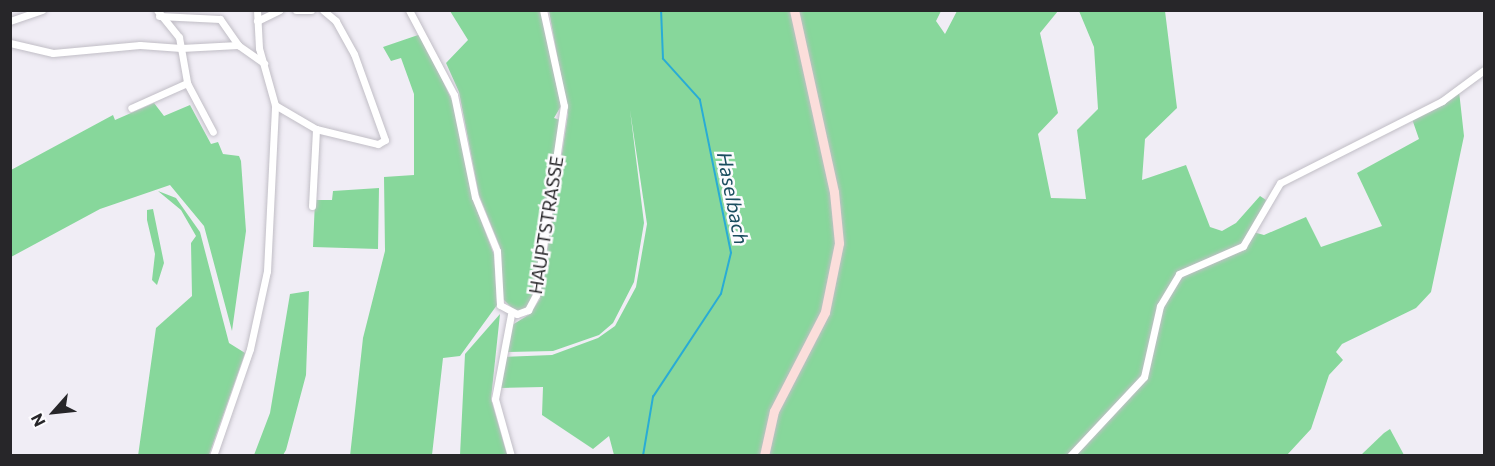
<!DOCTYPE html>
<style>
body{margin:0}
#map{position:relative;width:1495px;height:466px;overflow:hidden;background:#f0edf5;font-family:Commissioner,sans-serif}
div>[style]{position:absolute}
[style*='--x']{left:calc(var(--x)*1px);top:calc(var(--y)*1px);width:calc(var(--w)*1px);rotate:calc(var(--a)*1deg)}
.green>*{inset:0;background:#87d79b}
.stream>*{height:1.5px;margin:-0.75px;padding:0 0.75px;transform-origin:0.75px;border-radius:0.75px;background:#29acd5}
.roads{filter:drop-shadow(0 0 2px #c1bec6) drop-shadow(0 0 2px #c1bec6)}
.minor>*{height:7px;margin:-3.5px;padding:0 3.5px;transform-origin:3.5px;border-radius:3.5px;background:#fff}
.major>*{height:9px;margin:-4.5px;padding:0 4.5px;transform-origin:4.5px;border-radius:4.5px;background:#fbdedb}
span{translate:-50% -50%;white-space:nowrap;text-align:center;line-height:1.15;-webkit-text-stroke:5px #fcfbfe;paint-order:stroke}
.street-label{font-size:18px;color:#272629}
.water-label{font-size:20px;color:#1b4e5f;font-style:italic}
.frame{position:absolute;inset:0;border:12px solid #272629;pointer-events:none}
.north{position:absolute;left:24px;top:382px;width:60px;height:60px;-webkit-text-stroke:4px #fcfbfe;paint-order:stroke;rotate:243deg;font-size:16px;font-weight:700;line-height:24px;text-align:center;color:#272629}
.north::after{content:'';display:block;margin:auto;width:21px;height:27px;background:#272629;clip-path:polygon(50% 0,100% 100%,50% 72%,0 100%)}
</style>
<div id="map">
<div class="green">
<i style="clip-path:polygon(450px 11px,541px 11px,561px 106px,554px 118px,560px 120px,534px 290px,527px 308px,516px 312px,501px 297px,500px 247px,479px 195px,459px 92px,446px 63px,468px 40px)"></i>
<i style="clip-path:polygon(549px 11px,941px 11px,936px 21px,945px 34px,957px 11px,1058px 11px,1040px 33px,1058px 113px,1038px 134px,1051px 198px,1086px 199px,1077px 130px,1098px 109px,1094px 47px,1079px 11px,1165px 11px,1177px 108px,1145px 139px,1142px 180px,1186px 165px,1210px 227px,1222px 231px,1236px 223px,1260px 196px,1266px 200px,1253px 232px,1264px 235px,1306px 217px,1321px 247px,1382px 226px,1357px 173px,1419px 139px,1411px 116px,1459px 91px,1464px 136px,1431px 292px,1416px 308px,1342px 344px,1336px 352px,1343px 360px,1329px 375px,1311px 429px,1287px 455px,614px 455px,609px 436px,593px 449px,542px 415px,543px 387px,500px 388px,502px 357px,552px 355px,598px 338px,615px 326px,636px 287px,647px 224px,630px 110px,644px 223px,634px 282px,613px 323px,599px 335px,553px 351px,505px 352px,509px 327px,530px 314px,540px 299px,568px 114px)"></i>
<i style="clip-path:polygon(421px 34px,453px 103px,474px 202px,494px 255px,497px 305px,460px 356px,443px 358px,432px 455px,350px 456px,363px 338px,385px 251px,384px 177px,414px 175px,414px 94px,401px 58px,391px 61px,383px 47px)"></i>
<i style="clip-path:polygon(154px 103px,164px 116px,190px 105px,211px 144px,218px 142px,223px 154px,239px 156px,241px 161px,246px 231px,232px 331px,204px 226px,170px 185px,100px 209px,11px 257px,11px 170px,113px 115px,115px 120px)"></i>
<i style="clip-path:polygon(379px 188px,378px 249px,313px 247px,315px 200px,332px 200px,333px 191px)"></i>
<i style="clip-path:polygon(158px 191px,176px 198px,200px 232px,229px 343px,245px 353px,209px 455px,138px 456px,156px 328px,192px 296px,191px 243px,196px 236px,181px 210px)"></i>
<i style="clip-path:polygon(153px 209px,164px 263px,157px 285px,152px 280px,155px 254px,147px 220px,147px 210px)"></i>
<i style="clip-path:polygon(309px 291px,306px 375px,286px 450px,283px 455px,254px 455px,270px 413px,290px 294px)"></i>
<i style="clip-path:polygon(500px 314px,491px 399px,507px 455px,460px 455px,465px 354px)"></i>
<i style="clip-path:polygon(1390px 429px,1404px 455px,1361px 455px,1384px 433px)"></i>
</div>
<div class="stream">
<i style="--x:643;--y:456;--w:60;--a:-80.4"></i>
<i style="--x:653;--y:397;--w:123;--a:-56.6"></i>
<i style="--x:721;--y:294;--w:42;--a:-76.3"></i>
<i style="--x:731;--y:253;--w:156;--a:-101.5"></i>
<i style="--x:700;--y:100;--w:55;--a:-132.1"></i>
<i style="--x:663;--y:59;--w:49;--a:-92.3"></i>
</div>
<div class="roads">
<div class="minor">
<i style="--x:157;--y:10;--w:35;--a:51"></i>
<i style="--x:179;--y:37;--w:11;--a:80"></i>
<i style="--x:181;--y:48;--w:57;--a:-3"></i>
<i style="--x:238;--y:45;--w:32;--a:35"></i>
<i style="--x:296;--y:10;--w:15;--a:0"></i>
<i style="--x:409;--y:10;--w:96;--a:62.1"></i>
<i style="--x:454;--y:95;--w:104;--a:78.4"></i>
<i style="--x:475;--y:197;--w:58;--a:67.8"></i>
<i style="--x:497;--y:251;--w:54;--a:86.8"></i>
<i style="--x:500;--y:305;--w:19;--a:28"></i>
<i style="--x:517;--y:314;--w:12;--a:-20"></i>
<i style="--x:528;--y:310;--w:17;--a:-62"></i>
<i style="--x:536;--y:295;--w:191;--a:-81.6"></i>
<i style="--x:564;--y:106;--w:98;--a:-102.3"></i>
<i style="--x:159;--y:16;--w:61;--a:2.8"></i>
<i style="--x:220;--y:19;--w:32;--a:55"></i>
<i style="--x:10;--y:21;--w:34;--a:-19"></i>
<i style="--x:257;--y:21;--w:25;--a:-26"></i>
<i style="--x:10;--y:43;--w:44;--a:13.1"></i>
<i style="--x:53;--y:53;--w:87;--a:-5.3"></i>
<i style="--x:140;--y:45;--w:41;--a:4.2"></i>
<i style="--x:181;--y:48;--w:36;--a:80"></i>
<i style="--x:187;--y:83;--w:61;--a:155.9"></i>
<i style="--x:187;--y:83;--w:55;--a:62"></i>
<i style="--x:275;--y:105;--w:48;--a:30.3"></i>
<i style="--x:316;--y:129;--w:64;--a:13.6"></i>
<i style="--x:378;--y:144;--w:8;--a:-30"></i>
<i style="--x:385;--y:140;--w:91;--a:-109.8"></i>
<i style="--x:354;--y:54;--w:38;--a:-119"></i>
<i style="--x:336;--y:21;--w:17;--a:-140"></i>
<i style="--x:312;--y:206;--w:77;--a:-87"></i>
<i style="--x:213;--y:456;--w:113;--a:-70.9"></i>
<i style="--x:250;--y:349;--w:80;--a:-77.7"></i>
<i style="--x:267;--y:271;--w:166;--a:-87.2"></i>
<i style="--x:275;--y:105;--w:59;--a:-105.7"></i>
<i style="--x:259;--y:48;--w:38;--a:-93"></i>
<i style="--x:511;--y:456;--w:59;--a:-105.7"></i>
<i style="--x:495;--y:399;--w:86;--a:-79.3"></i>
<i style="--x:1070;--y:456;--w:108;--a:-46.9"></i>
<i style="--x:1144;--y:377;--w:73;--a:-77.3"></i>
<i style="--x:1160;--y:306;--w:37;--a:-59"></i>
<i style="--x:1179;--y:274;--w:70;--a:-23.6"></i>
<i style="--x:1243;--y:246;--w:73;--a:-59.6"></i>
<i style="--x:1280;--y:183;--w:182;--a:-26.8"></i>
<i style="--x:1442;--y:101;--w:52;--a:-36.4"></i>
</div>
<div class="major">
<i style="--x:764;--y:456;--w:46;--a:-77.5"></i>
<i style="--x:774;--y:411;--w:111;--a:-62.7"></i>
<i style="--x:825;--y:312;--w:70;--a:-78.5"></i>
<i style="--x:839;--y:243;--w:51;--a:-95.6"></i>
<i style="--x:834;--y:192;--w:186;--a:-102.4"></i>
</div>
</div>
<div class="street-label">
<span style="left:546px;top:225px;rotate:-81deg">HAUPTSTRASSE</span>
</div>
<div class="water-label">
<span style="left:733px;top:198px;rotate:79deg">Haselbach</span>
</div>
<div class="frame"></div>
<div class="north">N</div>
</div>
